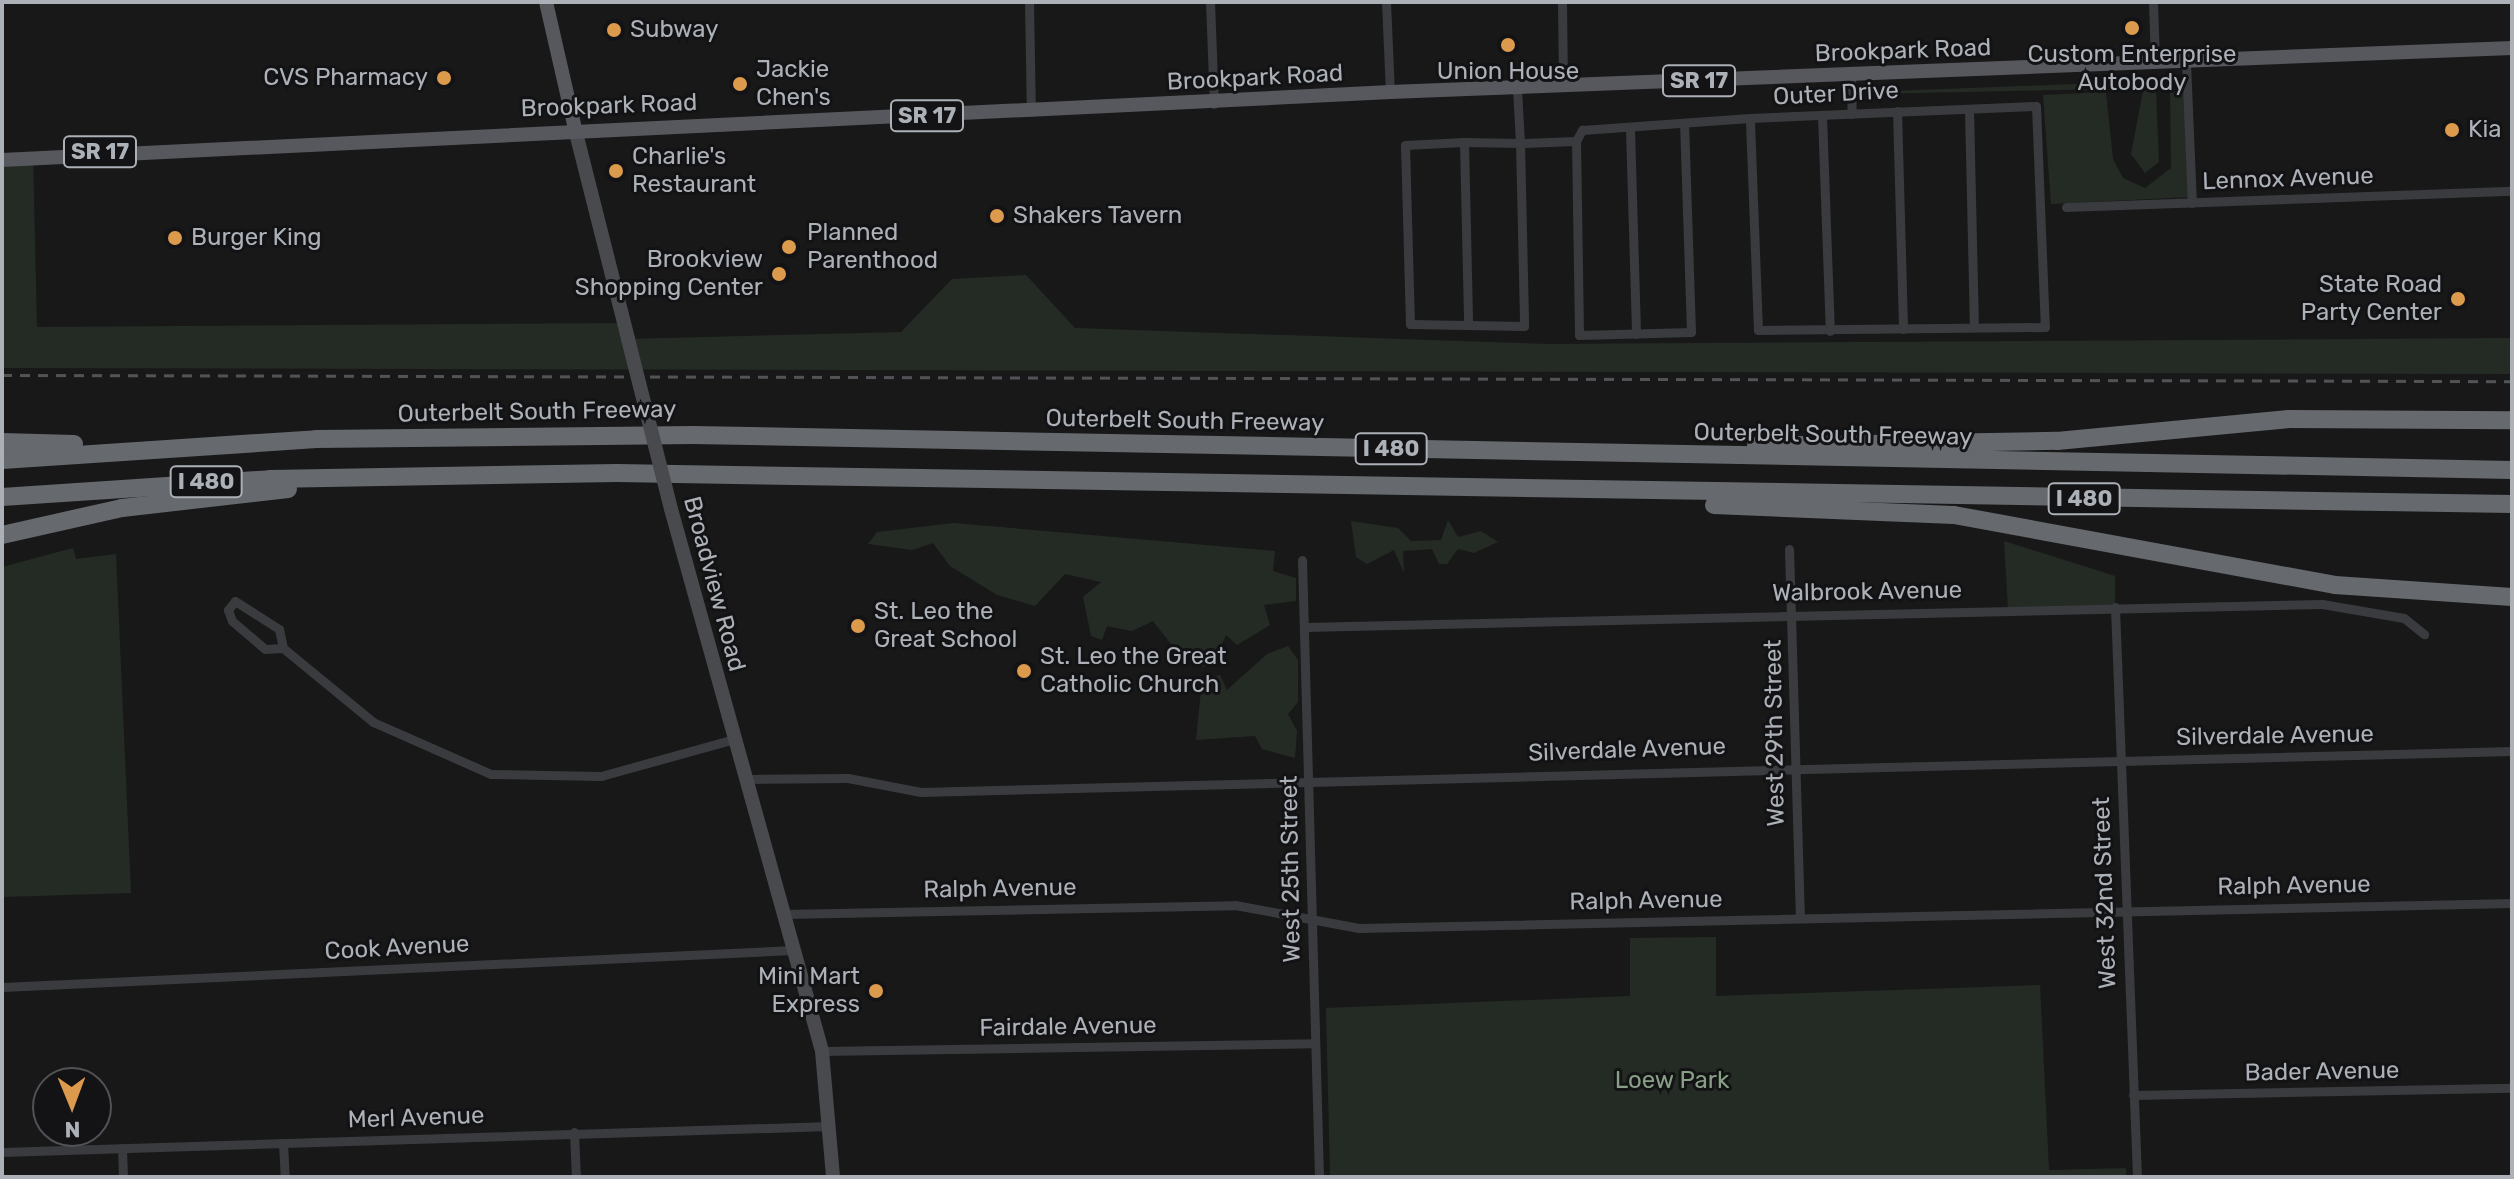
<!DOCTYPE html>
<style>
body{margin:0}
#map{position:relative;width:2514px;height:1179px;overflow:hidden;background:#181819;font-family:Rubik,sans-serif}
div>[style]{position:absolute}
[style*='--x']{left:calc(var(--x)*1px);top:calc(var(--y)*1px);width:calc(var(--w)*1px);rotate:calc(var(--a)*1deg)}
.green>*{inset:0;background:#242b24}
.minor>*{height:9px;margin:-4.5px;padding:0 4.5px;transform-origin:4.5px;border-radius:4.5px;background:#393b3e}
.secondary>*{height:14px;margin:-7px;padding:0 7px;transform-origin:7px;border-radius:7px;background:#484a4e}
.primary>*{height:14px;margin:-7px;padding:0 7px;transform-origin:7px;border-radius:7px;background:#56585d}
.motorway>*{height:18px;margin:-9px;padding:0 9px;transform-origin:9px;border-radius:9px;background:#66696e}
.rail>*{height:3px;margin-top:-1.5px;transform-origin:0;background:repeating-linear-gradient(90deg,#515357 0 10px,transparent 0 18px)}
.secondary-bridge>*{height:14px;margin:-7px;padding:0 7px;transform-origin:7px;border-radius:7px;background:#484a4e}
.dots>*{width:22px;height:22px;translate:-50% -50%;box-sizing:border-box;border:4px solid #131315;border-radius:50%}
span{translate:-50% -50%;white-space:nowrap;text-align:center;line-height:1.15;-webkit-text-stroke:6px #131315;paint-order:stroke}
.shield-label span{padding:2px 6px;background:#131315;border:2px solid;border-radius:6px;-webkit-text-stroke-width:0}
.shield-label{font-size:22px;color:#acb1b8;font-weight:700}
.poi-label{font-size:24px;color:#acb1b8}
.left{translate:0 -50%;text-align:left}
.right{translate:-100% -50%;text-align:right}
.street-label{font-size:24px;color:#acb1b8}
.park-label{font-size:24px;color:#87a085}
.frame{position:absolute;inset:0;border:4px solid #acb1b8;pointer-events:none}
.north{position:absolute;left:32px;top:1067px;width:80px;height:80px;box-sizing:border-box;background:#131315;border:2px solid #505256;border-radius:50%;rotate:179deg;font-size:22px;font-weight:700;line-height:32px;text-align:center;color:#acb1b8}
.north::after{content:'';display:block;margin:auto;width:28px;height:36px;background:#dc9a4d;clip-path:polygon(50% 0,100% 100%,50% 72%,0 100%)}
</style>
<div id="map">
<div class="green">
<i style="clip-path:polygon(2101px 83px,2110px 89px,1867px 94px,1868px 92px)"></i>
<i style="clip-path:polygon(2186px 89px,2190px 197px,2051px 204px,2043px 95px,2106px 92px,2113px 159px,2123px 178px,2145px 188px,2171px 168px,2170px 92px)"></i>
<i style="clip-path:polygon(2156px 90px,2159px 162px,2145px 173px,2131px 154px,2143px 91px)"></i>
<i style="clip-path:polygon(33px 155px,37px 327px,624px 323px,629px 339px,901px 332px,952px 279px,1026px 275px,1075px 328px,1546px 344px,2512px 338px,2512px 374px,2px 368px,2px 157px)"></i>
<i style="clip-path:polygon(1448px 520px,1458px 537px,1481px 531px,1498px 542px,1474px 553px,1458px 549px,1447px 564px,1439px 564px,1432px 549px,1403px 551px,1404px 573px,1394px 550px,1367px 564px,1356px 557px,1351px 521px,1398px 528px,1411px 541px,1441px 540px)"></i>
<i style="clip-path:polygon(954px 523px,1275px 551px,1273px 571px,1296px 578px,1296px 601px,1264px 605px,1270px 625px,1237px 645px,1226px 635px,1213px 663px,1203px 667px,1174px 648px,1153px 621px,1132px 631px,1107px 626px,1102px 640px,1091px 636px,1083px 597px,1101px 582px,1065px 574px,1035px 606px,997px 595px,950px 566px,933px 543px,912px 550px,868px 544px,877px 532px)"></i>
<i style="clip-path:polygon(2004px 541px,2115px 576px,2115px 607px,2008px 609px)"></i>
<i style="clip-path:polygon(73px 548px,76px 559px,116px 554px,131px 893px,2px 897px,2px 567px)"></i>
<i style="clip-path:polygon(1288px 646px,1298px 660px,1298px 702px,1288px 714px,1297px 731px,1295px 758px,1262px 749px,1255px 736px,1196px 740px,1202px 680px,1220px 675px,1227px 690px,1267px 654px)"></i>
<i style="clip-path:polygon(1716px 937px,1716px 996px,2040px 985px,2049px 1170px,2126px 1168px,2126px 1177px,1330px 1177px,1326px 1008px,1630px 996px,1630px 938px)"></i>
</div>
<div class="minor">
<i style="--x:1029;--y:2;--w:110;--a:89"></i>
<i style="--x:1210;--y:2;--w:102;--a:87.8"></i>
<i style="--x:1386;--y:2;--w:90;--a:87.5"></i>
<i style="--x:1562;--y:2;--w:85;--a:89.3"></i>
<i style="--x:2153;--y:2;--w:60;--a:88.1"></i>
<i style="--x:2186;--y:62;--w:141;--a:87.6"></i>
<i style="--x:1851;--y:75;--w:39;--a:89"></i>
<i style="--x:1517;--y:88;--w:55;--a:86.9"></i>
<i style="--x:1520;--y:143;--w:183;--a:88.7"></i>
<i style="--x:1524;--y:326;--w:114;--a:-179"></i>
<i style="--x:1410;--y:324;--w:179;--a:-91.6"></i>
<i style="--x:1405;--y:145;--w:59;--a:-2.9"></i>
<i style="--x:1464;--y:142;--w:56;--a:1"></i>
<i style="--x:1520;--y:143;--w:56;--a:-2"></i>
<i style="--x:1576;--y:141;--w:13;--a:-61"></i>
<i style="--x:1582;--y:130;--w:168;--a:-4.1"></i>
<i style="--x:1750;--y:118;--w:286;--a:-2.4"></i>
<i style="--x:2036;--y:106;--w:221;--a:87.7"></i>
<i style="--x:2045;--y:327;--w:287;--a:179.4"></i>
<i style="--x:1758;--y:330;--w:212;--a:-92.2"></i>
<i style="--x:1969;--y:109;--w:218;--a:88.7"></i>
<i style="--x:1897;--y:111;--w:218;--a:88.4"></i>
<i style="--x:1822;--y:116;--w:215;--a:87.9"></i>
<i style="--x:1630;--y:129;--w:205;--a:88.3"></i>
<i style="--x:1576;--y:141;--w:194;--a:89.1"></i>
<i style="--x:1579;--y:335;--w:112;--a:-1.5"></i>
<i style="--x:1691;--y:332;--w:208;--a:-91.9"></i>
<i style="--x:1464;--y:142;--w:183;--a:88.7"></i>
<i style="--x:2066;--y:207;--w:446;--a:-2.1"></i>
<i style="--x:1789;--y:549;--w:368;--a:88.3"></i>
<i style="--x:1302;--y:560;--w:617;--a:88.42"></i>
<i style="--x:235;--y:601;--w:52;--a:32.5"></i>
<i style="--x:279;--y:629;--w:19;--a:78"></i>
<i style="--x:283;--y:648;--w:18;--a:177"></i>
<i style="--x:265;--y:649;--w:43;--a:-139.7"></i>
<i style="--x:232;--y:621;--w:12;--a:-110"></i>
<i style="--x:228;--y:610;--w:11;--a:-52"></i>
<i style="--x:2115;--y:607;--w:570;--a:87.79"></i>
<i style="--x:1305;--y:627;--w:1017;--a:-1.3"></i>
<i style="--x:2322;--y:604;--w:83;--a:9.7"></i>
<i style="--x:2404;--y:618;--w:26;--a:39"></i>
<i style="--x:283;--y:648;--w:117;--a:39.4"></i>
<i style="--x:373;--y:722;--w:129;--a:23.8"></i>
<i style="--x:491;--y:774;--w:110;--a:1"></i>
<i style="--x:601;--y:776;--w:138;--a:-15.5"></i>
<i style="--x:745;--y:779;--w:103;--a:-0.6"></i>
<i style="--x:848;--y:778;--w:74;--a:10.9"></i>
<i style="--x:921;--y:792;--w:1592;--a:-1.48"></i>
<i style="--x:783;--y:914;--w:452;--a:-1.1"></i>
<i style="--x:1235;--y:905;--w:126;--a:10.5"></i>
<i style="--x:1359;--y:928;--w:1153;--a:-1.24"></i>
<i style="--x:2;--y:987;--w:793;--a:-2.67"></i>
<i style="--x:822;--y:1051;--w:492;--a:-0.9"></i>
<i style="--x:2133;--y:1095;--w:379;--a:-1.1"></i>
<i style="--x:574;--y:1132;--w:45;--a:87.5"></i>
<i style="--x:283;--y:1143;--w:34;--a:87"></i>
<i style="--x:122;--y:1148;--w:29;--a:88"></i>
<i style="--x:2;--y:1152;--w:828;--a:-1.8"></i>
</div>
<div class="secondary">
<i style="--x:575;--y:129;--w:217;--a:75.8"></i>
<i style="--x:671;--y:509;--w:563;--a:74.43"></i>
<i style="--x:822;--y:1051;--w:126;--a:85"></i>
</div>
<div class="primary">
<i style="--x:546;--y:2;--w:130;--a:77.1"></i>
<i style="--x:2;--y:160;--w:1390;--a:-2.8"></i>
<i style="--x:1390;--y:92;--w:1123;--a:-2.25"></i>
</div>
<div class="motorway">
<i style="--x:2;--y:442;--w:72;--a:1.6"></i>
<i style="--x:1756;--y:446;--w:301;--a:-1"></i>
<i style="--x:2057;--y:441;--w:233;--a:-5.4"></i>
<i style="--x:2289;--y:419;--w:223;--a:0.3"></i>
<i style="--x:2;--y:460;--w:315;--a:-3.8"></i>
<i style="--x:316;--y:439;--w:377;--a:-0.6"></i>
<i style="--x:693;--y:435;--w:1819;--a:1.1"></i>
<i style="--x:2;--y:497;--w:269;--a:-3.8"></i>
<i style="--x:270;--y:479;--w:347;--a:-1"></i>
<i style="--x:617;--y:473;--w:1895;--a:0.94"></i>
<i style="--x:1714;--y:505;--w:240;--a:2.4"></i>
<i style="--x:1954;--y:515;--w:387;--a:10.4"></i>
<i style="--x:2335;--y:585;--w:177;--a:3.9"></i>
<i style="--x:2;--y:535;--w:123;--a:-12.7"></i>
<i style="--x:122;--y:508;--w:167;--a:-6.5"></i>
</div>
<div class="rail">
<i style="--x:2;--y:375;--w:2510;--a:0.14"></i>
</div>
<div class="secondary-bridge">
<i style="--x:628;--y:339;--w:175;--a:75.8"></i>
</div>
<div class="dots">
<i style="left:2132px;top:28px;background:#dc9a4d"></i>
<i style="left:614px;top:30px;background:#dc9a4d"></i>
<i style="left:1508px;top:45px;background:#dc9a4d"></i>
<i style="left:444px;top:78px;background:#dc9a4d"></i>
<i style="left:740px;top:84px;background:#dc9a4d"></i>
<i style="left:2452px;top:130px;background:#dc9a4d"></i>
<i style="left:616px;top:171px;background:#dc9a4d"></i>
<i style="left:997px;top:216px;background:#dc9a4d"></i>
<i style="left:175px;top:238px;background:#dc9a4d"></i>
<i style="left:789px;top:247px;background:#dc9a4d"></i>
<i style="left:779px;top:274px;background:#dc9a4d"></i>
<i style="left:2458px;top:299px;background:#dc9a4d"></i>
<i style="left:858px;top:626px;background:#dc9a4d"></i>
<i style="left:1024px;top:671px;background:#dc9a4d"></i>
<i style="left:876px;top:991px;background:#dc9a4d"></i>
</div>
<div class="shield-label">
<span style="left:1699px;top:81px">SR 17</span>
<span style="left:927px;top:116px">SR 17</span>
<span style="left:100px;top:152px">SR 17</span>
<span style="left:1391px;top:449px">I 480</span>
<span style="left:206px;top:482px">I 480</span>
<span style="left:2084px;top:499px">I 480</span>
</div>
<div class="poi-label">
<span class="left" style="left:630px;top:30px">Subway</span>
<span style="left:2132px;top:69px">Custom Enterprise<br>Autobody</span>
<span class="left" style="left:756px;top:84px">Jackie<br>Chen's</span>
<span style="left:1508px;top:72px">Union House</span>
<span class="right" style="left:428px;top:78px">CVS Pharmacy</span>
<span class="left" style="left:2468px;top:130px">Kia</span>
<span class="left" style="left:632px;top:171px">Charlie's<br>Restaurant</span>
<span class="left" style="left:1013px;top:216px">Shakers Tavern</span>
<span class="left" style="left:807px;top:247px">Planned<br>Parenthood</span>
<span class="left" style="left:191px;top:238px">Burger King</span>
<span class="right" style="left:763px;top:274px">Brookview<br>Shopping Center</span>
<span class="right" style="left:2442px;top:299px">State Road<br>Party Center</span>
<span class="left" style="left:874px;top:626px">St. Leo the<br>Great School</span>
<span class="left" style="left:1040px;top:671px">St. Leo the Great<br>Catholic Church</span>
<span class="right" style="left:860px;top:991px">Mini Mart<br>Express</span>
</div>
<div class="street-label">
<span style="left:1903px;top:51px;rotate:-2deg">Brookpark Road</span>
<span style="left:1255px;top:78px;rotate:-3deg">Brookpark Road</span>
<span style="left:1836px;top:94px;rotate:-3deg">Outer Drive</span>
<span style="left:609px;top:106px;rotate:-2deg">Brookpark Road</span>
<span style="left:2288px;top:179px;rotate:-2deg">Lennox Avenue</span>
<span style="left:537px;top:412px;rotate:-1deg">Outerbelt South Freeway</span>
<span style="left:1185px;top:421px;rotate:1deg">Outerbelt South Freeway</span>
<span style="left:1833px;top:435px;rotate:1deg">Outerbelt South Freeway</span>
<span style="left:714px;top:584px;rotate:75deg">Broadview Road</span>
<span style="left:1867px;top:592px;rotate:-1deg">Walbrook Avenue</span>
<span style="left:1775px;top:733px;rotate:-91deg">West 29th Street</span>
<span style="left:2275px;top:736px;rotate:-1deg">Silverdale Avenue</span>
<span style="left:1627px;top:750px;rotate:-2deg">Silverdale Avenue</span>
<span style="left:1291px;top:869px;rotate:-91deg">West 25th Street</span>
<span style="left:2294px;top:886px;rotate:-1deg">Ralph Avenue</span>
<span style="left:1000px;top:889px;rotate:-1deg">Ralph Avenue</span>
<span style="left:2105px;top:893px;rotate:-92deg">West 32nd Street</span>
<span style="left:1646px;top:901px;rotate:-1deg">Ralph Avenue</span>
<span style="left:397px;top:948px;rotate:-3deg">Cook Avenue</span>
<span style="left:1068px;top:1027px;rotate:-1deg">Fairdale Avenue</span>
<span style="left:2322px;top:1072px;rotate:-1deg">Bader Avenue</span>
<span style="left:416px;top:1118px;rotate:-2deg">Merl Avenue</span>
</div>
<div class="park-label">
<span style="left:1672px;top:1081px">Loew Park</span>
</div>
<div class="frame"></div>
<div class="north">N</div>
</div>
